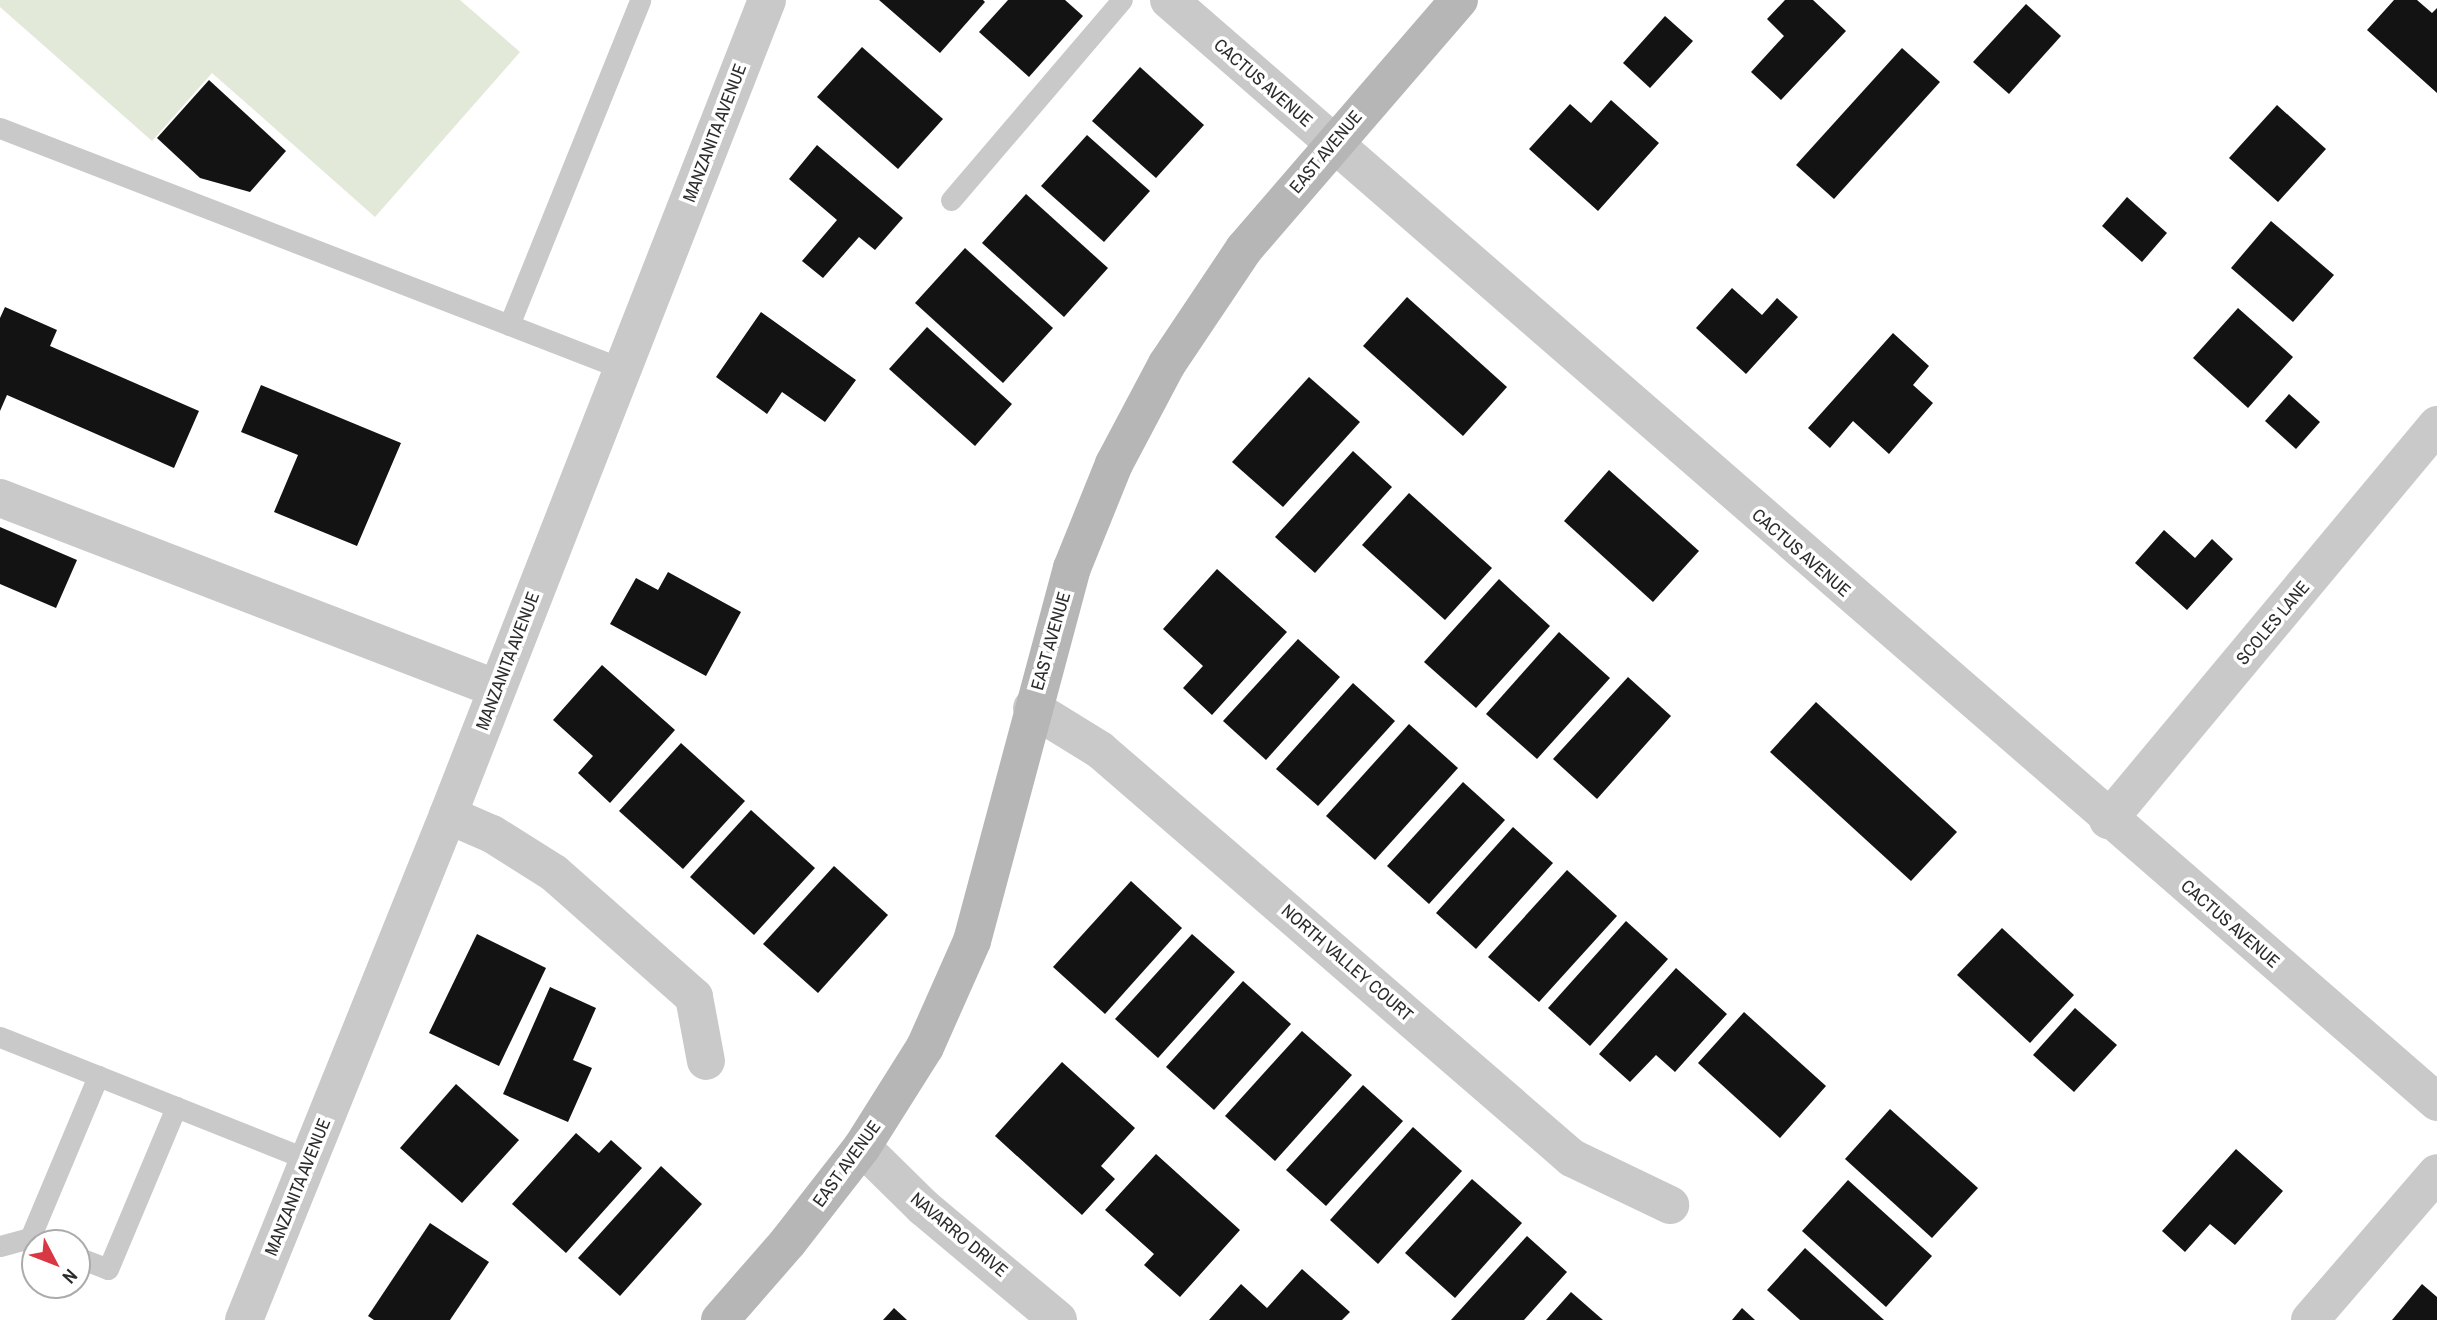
<!DOCTYPE html>
<style>
body{margin:0}
#map{position:relative;width:2437px;height:1320px;overflow:hidden;background:#fff;font-family:"Archivo Narrow",sans-serif}
div>[style]{position:absolute}
[style*='--x']{left:calc(var(--x)*1px);top:calc(var(--y)*1px);width:calc(var(--w)*1px);rotate:calc(var(--a)*1deg)}
.green>*{inset:0;background:#e2e9d9}
.building>*{inset:0;background:#131313}
.lane>*{height:21px;margin:-10.5px;padding:0 10.5px;transform-origin:10.5px;border-radius:10.5px;background:#c9c9c9}
.street>*{height:38px;margin:-19px;padding:0 19px;transform-origin:19px;border-radius:19px;background:#c9c9c9}
.secondary>*{height:38px;margin:-19px;padding:0 19px;transform-origin:19px;border-radius:19px;background:#b6b6b6}
span{translate:-50% -50%;white-space:nowrap;text-align:center;line-height:1.15;-webkit-text-stroke:7px #fff;paint-order:stroke}
.street-label{font-size:18px;color:#2c2c2c}
.north{position:absolute;left:21px;top:1229px;width:70px;height:70px;box-sizing:border-box;background:#fff;border:2px solid #ababab;border-radius:50%;rotate:132deg;font-size:19px;font-weight:700;line-height:28px;text-align:center;color:#2c2c2c}
.north::after{content:'';display:block;margin:auto;width:24px;height:32px;background:#d83843;clip-path:polygon(50% 0,100% 100%,50% 72%,0 100%)}
</style>
<div id="map">
<div class="green">
<i style="clip-path:polygon(0 0,460px 0,520px 52px,375px 217px,212px 73px,152px 141px,0 7px)"></i>
</div>
<div class="building">
<i style="clip-path:polygon(879px 0,983px 0,985px 2px,940px 53px)"></i>
<i style="clip-path:polygon(1008px 0,1065px 0,1083px 16px,1029px 77px,979px 32px)"></i>
<i style="clip-path:polygon(1785px 0,1813px 0,1846px 31px,1781px 100px,1751px 72px,1784px 36px,1767px 19px)"></i>
<i style="clip-path:polygon(2394px 0,2417px 0,2432px 13px,2437px 8px,2437px 93px,2367px 30px)"></i>
<i style="clip-path:polygon(2026px 4px,2061px 36px,2009px 94px,1973px 62px)"></i>
<i style="clip-path:polygon(1665px 16px,1693px 41px,1650px 88px,1623px 63px)"></i>
<i style="clip-path:polygon(862px 47px,943px 119px,898px 169px,817px 97px)"></i>
<i style="clip-path:polygon(1902px 48px,1940px 82px,1834px 199px,1796px 165px)"></i>
<i style="clip-path:polygon(1140px 67px,1204px 125px,1156px 178px,1092px 121px)"></i>
<i style="clip-path:polygon(209px 80px,286px 151px,250px 192px,200px 178px,157px 138px)"></i>
<i style="clip-path:polygon(1611px 100px,1659px 143px,1598px 211px,1529px 149px,1570px 104px,1591px 123px)"></i>
<i style="clip-path:polygon(2277px 105px,2326px 149px,2278px 202px,2229px 158px)"></i>
<i style="clip-path:polygon(1087px 135px,1150px 191px,1104px 242px,1041px 186px)"></i>
<i style="clip-path:polygon(817px 145px,903px 218px,875px 250px,859px 237px,823px 278px,802px 261px,837px 220px,789px 179px)"></i>
<i style="clip-path:polygon(1026px 194px,1108px 268px,1064px 317px,982px 243px)"></i>
<i style="clip-path:polygon(2127px 197px,2167px 233px,2142px 262px,2102px 226px)"></i>
<i style="clip-path:polygon(2271px 221px,2334px 275px,2293px 322px,2231px 268px)"></i>
<i style="clip-path:polygon(965px 248px,1053px 328px,1003px 383px,915px 303px)"></i>
<i style="clip-path:polygon(1732px 288px,1762px 315px,1777px 298px,1798px 317px,1746px 374px,1696px 328px)"></i>
<i style="clip-path:polygon(1407px 297px,1507px 387px,1463px 436px,1363px 346px)"></i>
<i style="clip-path:polygon(5px 307px,57px 330px,50px 346px,199px 411px,174px 468px,7px 395px,0 411px,0 318px)"></i>
<i style="clip-path:polygon(2238px 308px,2293px 357px,2248px 408px,2193px 358px)"></i>
<i style="clip-path:polygon(761px 312px,856px 380px,825px 422px,782px 392px,767px 414px,716px 377px)"></i>
<i style="clip-path:polygon(927px 327px,1012px 404px,975px 446px,889px 369px)"></i>
<i style="clip-path:polygon(1893px 333px,1929px 366px,1913px 385px,1933px 403px,1889px 454px,1853px 421px,1830px 448px,1808px 428px)"></i>
<i style="clip-path:polygon(1309px 377px,1360px 422px,1283px 507px,1232px 462px)"></i>
<i style="clip-path:polygon(261px 385px,401px 443px,357px 546px,274px 512px,298px 455px,241px 432px)"></i>
<i style="clip-path:polygon(2289px 394px,2320px 422px,2296px 449px,2265px 421px)"></i>
<i style="clip-path:polygon(1353px 451px,1392px 487px,1315px 573px,1275px 537px)"></i>
<i style="clip-path:polygon(1609px 470px,1699px 551px,1653px 602px,1564px 521px)"></i>
<i style="clip-path:polygon(1409px 493px,1492px 568px,1445px 620px,1362px 545px)"></i>
<i style="clip-path:polygon(0 527px,77px 560px,56px 608px,0 584px)"></i>
<i style="clip-path:polygon(2164px 530px,2195px 558px,2212px 539px,2233px 559px,2187px 610px,2135px 563px)"></i>
<i style="clip-path:polygon(1217px 569px,1287px 632px,1212px 715px,1183px 688px,1203px 666px,1163px 629px)"></i>
<i style="clip-path:polygon(668px 572px,741px 612px,706px 676px,610px 624px,636px 578px,658px 590px)"></i>
<i style="clip-path:polygon(1499px 579px,1550px 626px,1476px 708px,1424px 662px)"></i>
<i style="clip-path:polygon(1559px 632px,1610px 678px,1537px 759px,1486px 714px)"></i>
<i style="clip-path:polygon(1298px 639px,1340px 677px,1266px 760px,1223px 721px)"></i>
<i style="clip-path:polygon(602px 665px,675px 730px,610px 803px,578px 773px,593px 756px,553px 720px)"></i>
<i style="clip-path:polygon(1628px 677px,1671px 716px,1597px 799px,1553px 759px)"></i>
<i style="clip-path:polygon(1353px 683px,1395px 721px,1318px 806px,1276px 769px)"></i>
<i style="clip-path:polygon(1816px 702px,1957px 832px,1911px 881px,1770px 752px)"></i>
<i style="clip-path:polygon(1409px 724px,1458px 768px,1375px 860px,1326px 816px)"></i>
<i style="clip-path:polygon(681px 743px,745px 801px,683px 869px,619px 811px)"></i>
<i style="clip-path:polygon(1463px 782px,1505px 820px,1429px 904px,1387px 866px)"></i>
<i style="clip-path:polygon(751px 810px,815px 868px,754px 935px,690px 877px)"></i>
<i style="clip-path:polygon(1513px 827px,1553px 863px,1476px 949px,1436px 913px)"></i>
<i style="clip-path:polygon(834px 866px,888px 915px,818px 993px,763px 944px)"></i>
<i style="clip-path:polygon(1567px 870px,1617px 916px,1539px 1002px,1488px 957px)"></i>
<i style="clip-path:polygon(1131px 881px,1182px 928px,1105px 1014px,1053px 967px)"></i>
<i style="clip-path:polygon(1626px 921px,1668px 959px,1590px 1046px,1548px 1008px)"></i>
<i style="clip-path:polygon(2002px 928px,2074px 995px,2030px 1043px,1957px 975px)"></i>
<i style="clip-path:polygon(477px 934px,546px 968px,499px 1066px,429px 1033px)"></i>
<i style="clip-path:polygon(1192px 934px,1235px 972px,1158px 1058px,1115px 1019px)"></i>
<i style="clip-path:polygon(1676px 968px,1727px 1014px,1675px 1072px,1656px 1055px,1630px 1082px,1599px 1054px)"></i>
<i style="clip-path:polygon(1243px 981px,1291px 1024px,1214px 1110px,1166px 1067px)"></i>
<i style="clip-path:polygon(550px 987px,596px 1008px,573px 1060px,592px 1068px,568px 1122px,503px 1094px)"></i>
<i style="clip-path:polygon(2075px 1008px,2117px 1045px,2074px 1092px,2033px 1055px)"></i>
<i style="clip-path:polygon(1744px 1012px,1826px 1086px,1780px 1138px,1698px 1063px)"></i>
<i style="clip-path:polygon(1302px 1031px,1352px 1075px,1275px 1161px,1225px 1116px)"></i>
<i style="clip-path:polygon(1062px 1062px,1135px 1128px,1101px 1166px,1115px 1179px,1082px 1215px,995px 1136px)"></i>
<i style="clip-path:polygon(456px 1084px,519px 1140px,462px 1203px,400px 1148px)"></i>
<i style="clip-path:polygon(1363px 1085px,1403px 1121px,1326px 1206px,1286px 1170px)"></i>
<i style="clip-path:polygon(1890px 1109px,1978px 1188px,1932px 1238px,1845px 1159px)"></i>
<i style="clip-path:polygon(1413px 1127px,1462px 1171px,1378px 1264px,1330px 1220px)"></i>
<i style="clip-path:polygon(576px 1133px,599px 1153px,611px 1140px,642px 1168px,566px 1253px,512px 1204px)"></i>
<i style="clip-path:polygon(2236px 1149px,2283px 1191px,2235px 1245px,2210px 1224px,2185px 1252px,2162px 1231px)"></i>
<i style="clip-path:polygon(1156px 1154px,1240px 1230px,1180px 1297px,1144px 1265px,1154px 1254px,1105px 1210px)"></i>
<i style="clip-path:polygon(661px 1166px,702px 1204px,620px 1296px,578px 1258px)"></i>
<i style="clip-path:polygon(1472px 1179px,1522px 1223px,1455px 1298px,1405px 1253px)"></i>
<i style="clip-path:polygon(1848px 1180px,1932px 1256px,1886px 1307px,1802px 1231px)"></i>
<i style="clip-path:polygon(430px 1223px,489px 1262px,450px 1320px,374px 1320px,368px 1316px)"></i>
<i style="clip-path:polygon(1527px 1236px,1567px 1272px,1524px 1320px,1451px 1320px)"></i>
<i style="clip-path:polygon(1805px 1248px,1884px 1320px,1800px 1320px,1767px 1290px)"></i>
<i style="clip-path:polygon(1302px 1269px,1350px 1312px,1342px 1320px,1209px 1320px,1241px 1284px,1267px 1308px)"></i>
<i style="clip-path:polygon(2422px 1284px,2437px 1297px,2437px 1320px,2392px 1320px)"></i>
<i style="clip-path:polygon(1571px 1292px,1603px 1320px,1546px 1320px)"></i>
<i style="clip-path:polygon(894px 1308px,907px 1320px,883px 1320px)"></i>
<i style="clip-path:polygon(1742px 1308px,1755px 1320px,1732px 1320px)"></i>
</div>
<div class="lane">
<i style="--x:0;--y:128;--w:668;--a:21.15"></i>
<i style="--x:951;--y:200;--w:263;--a:-49.5"></i>
<i style="--x:509;--y:325;--w:350;--a:-68"></i>
<i style="--x:0;--y:1037;--w:333;--a:21.7"></i>
<i style="--x:42;--y:1243;--w:13;--a:-157"></i>
<i style="--x:30;--y:1238;--w:176;--a:-67.2"></i>
<i style="--x:0;--y:1246;--w:31;--a:-15"></i>
<i style="--x:77;--y:1257;--w:33;--a:21"></i>
<i style="--x:108;--y:1269;--w:176;--a:-67.2"></i>
</div>
<div class="street">
<i style="--x:1169;--y:0;--w:1680;--a:40.99"></i>
<i style="--x:0;--y:498;--w:532;--a:21.02"></i>
<i style="--x:1032;--y:708;--w:80;--a:31.7"></i>
<i style="--x:1100;--y:750;--w:624;--a:40.84"></i>
<i style="--x:1572;--y:1158;--w:109;--a:25.6"></i>
<i style="--x:448;--y:815;--w:48;--a:23.4"></i>
<i style="--x:492;--y:834;--w:73;--a:32.2"></i>
<i style="--x:554;--y:873;--w:187;--a:41.5"></i>
<i style="--x:694;--y:997;--w:65;--a:79.4"></i>
<i style="--x:2108;--y:820;--w:514;--a:-50.21"></i>
<i style="--x:862;--y:1147;--w:86;--a:44.5"></i>
<i style="--x:923;--y:1207;--w:176;--a:39.9"></i>
<i style="--x:244;--y:1320;--w:545;--a:-68"></i>
<i style="--x:448;--y:815;--w:875;--a:-68.62"></i>
<i style="--x:2310;--y:1320;--w:194;--a:-49.2"></i>
</div>
<div class="secondary">
<i style="--x:720;--y:1320;--w:103;--a:-48.9"></i>
<i style="--x:788;--y:1242;--w:120;--a:-52.1"></i>
<i style="--x:862;--y:1147;--w:118;--a:-57.8"></i>
<i style="--x:925;--y:1047;--w:116;--a:-66.1"></i>
<i style="--x:972;--y:941;--w:386;--a:-75"></i>
<i style="--x:1072;--y:568;--w:112;--a:-68"></i>
<i style="--x:1114;--y:464;--w:113;--a:-62.1"></i>
<i style="--x:1167;--y:364;--w:138;--a:-56.2"></i>
<i style="--x:1244;--y:249;--w:329;--a:-49.2"></i>
</div>
<div class="street-label">
<span style="left:1263px;top:83px;rotate:41deg">CACTUS AVENUE</span>
<span style="left:715px;top:133px;rotate:-69deg">MANZANITA AVENUE</span>
<span style="left:1326px;top:152px;rotate:-50deg">EAST AVENUE</span>
<span style="left:1801px;top:553px;rotate:41deg">CACTUS AVENUE</span>
<span style="left:2273px;top:623px;rotate:-50deg">SCOLES LANE</span>
<span style="left:1051px;top:641px;rotate:-74deg">EAST AVENUE</span>
<span style="left:508px;top:661px;rotate:-69deg">MANZANITA AVENUE</span>
<span style="left:2230px;top:924px;rotate:41deg">CACTUS AVENUE</span>
<span style="left:1347px;top:963px;rotate:41deg">NORTH VALLEY COURT</span>
<span style="left:847px;top:1164px;rotate:-54deg">EAST AVENUE</span>
<span style="left:298px;top:1187px;rotate:-68deg">MANZANITA AVENUE</span>
<span style="left:959px;top:1235px;rotate:40deg">NAVARRO DRIVE</span>
</div>
<div class="north">N</div>
</div>
